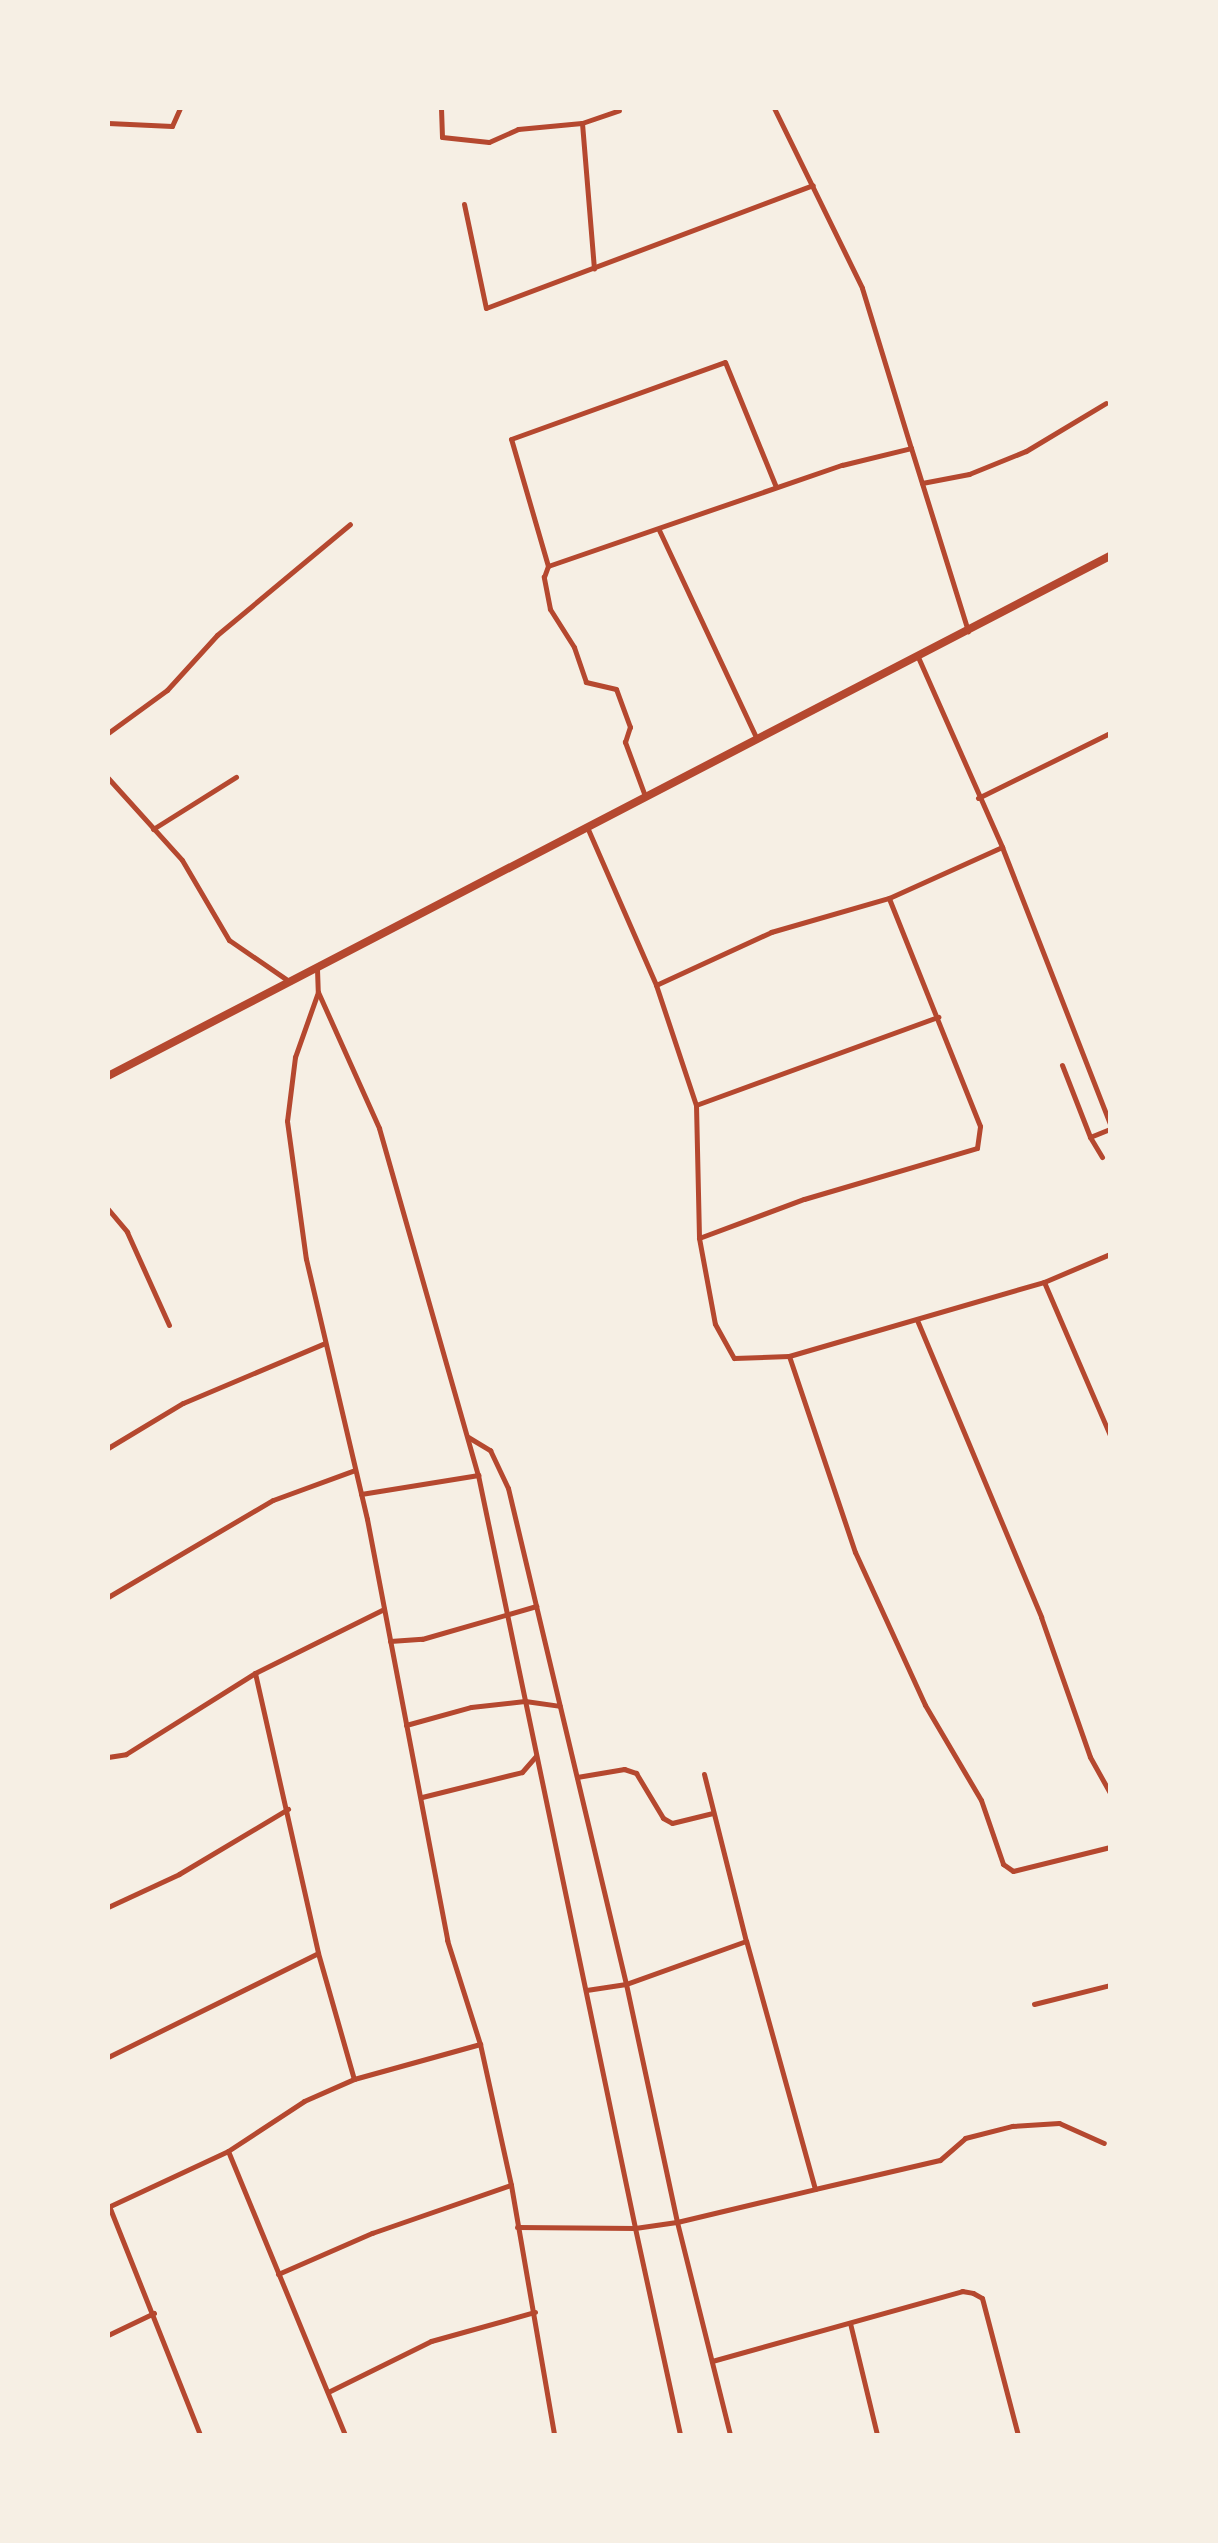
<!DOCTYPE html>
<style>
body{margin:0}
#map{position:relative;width:1218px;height:2543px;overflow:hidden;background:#f6efe4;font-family:"IBM Plex Sans",sans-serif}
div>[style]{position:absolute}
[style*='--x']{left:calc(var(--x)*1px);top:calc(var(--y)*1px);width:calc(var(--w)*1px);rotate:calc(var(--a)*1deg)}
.minor>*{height:5px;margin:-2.5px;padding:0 2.5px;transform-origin:2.5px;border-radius:2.5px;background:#b5482f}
.secondary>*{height:8px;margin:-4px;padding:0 4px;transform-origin:4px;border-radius:4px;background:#b5482f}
span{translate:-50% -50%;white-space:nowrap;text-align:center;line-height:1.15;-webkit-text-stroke:8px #f6efe4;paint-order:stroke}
.frame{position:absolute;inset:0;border:110px solid #f6efe4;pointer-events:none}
</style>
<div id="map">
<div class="minor">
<i style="--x:441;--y:108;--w:29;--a:88"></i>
<i style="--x:442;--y:137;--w:47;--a:6.1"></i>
<i style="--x:489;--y:142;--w:32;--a:-24"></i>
<i style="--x:518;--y:129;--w:64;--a:-5.4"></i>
<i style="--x:582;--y:123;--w:39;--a:-19"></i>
<i style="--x:774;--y:108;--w:200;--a:63.9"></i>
<i style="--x:862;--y:288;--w:167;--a:73"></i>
<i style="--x:108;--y:123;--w:64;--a:2.7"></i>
<i style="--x:172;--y:126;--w:20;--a:-66"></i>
<i style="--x:582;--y:123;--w:146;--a:85.3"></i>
<i style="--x:464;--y:204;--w:106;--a:78.1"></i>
<i style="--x:486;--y:308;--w:349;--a:-20.6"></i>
<i style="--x:922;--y:483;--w:48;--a:-10.8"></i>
<i style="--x:969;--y:474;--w:61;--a:-22"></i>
<i style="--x:1026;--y:451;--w:93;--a:-31"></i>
<i style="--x:659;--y:530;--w:231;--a:64.9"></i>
<i style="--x:548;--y:566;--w:132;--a:-106.2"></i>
<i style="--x:511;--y:439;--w:227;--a:-19.8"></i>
<i style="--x:725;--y:362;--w:135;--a:67.8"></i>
<i style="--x:918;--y:657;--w:208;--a:66.1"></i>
<i style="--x:1002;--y:847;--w:297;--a:68.7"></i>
<i style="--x:108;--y:733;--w:73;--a:-36.1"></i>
<i style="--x:167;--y:690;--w:74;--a:-47.7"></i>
<i style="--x:217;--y:635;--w:173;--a:-39.8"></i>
<i style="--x:108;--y:778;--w:110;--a:47.9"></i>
<i style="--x:182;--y:860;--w:93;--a:59.6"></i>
<i style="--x:229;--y:940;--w:74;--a:34.5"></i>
<i style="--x:645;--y:796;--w:58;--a:-110.3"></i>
<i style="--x:625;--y:742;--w:16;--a:-72"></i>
<i style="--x:630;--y:727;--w:40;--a:-110.2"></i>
<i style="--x:616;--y:689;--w:31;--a:-167"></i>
<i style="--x:586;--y:682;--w:37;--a:-109"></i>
<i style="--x:574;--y:647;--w:45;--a:-122.3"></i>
<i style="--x:550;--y:609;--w:33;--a:-101"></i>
<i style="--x:544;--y:577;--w:12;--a:-70"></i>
<i style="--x:548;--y:566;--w:311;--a:-19"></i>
<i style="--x:842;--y:465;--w:71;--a:-13.8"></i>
<i style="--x:911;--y:448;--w:192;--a:72.7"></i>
<i style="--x:978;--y:798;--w:147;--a:-26.2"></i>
<i style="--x:587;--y:827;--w:172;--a:66.4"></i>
<i style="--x:656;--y:985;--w:126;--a:71.6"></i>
<i style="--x:696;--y:1105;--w:133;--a:88.7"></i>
<i style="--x:699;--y:1238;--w:87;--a:79.5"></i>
<i style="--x:715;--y:1324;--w:39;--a:61"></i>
<i style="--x:734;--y:1358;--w:55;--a:-2.1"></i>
<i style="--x:789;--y:1356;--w:266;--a:-16.2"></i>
<i style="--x:1044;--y:1282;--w:72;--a:-23"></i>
<i style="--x:153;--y:829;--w:98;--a:-32.1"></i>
<i style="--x:317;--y:969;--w:23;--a:88"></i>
<i style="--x:318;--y:992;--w:69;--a:109.5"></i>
<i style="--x:295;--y:1057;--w:64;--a:97.1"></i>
<i style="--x:287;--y:1121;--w:139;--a:82.2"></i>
<i style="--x:306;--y:1259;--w:267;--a:76.8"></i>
<i style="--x:367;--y:1519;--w:429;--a:79.2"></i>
<i style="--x:447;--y:1940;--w:109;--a:72.4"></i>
<i style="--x:480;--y:2044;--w:144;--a:77.6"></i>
<i style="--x:511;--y:2185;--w:254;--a:80.2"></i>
<i style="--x:656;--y:985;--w:127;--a:-24.7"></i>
<i style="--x:771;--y:932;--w:123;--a:-16.1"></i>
<i style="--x:889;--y:898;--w:124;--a:-24.3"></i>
<i style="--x:318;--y:992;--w:149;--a:65.8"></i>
<i style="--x:379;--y:1128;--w:361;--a:74.1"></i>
<i style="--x:478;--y:1475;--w:769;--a:78.22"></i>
<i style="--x:635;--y:2228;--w:42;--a:-8.1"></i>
<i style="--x:677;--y:2222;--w:142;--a:-13.4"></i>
<i style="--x:815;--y:2189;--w:257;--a:-105.5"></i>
<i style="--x:746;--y:1941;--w:127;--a:160.3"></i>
<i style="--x:626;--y:1984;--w:243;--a:77.9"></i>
<i style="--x:677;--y:2222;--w:219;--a:76"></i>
<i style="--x:1062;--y:1065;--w:77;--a:68.7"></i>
<i style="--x:696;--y:1105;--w:258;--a:-20"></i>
<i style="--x:1102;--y:1157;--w:23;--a:-121"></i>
<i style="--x:1090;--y:1137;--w:22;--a:-22"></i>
<i style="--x:108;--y:1209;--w:30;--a:50"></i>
<i style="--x:127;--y:1232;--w:102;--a:65.7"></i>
<i style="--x:699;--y:1238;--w:112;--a:-20.4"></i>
<i style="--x:804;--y:1199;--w:180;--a:-16.4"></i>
<i style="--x:977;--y:1148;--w:22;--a:-82"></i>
<i style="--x:980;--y:1126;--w:245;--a:-111.8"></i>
<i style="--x:1044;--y:1282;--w:167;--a:66.7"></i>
<i style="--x:917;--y:1320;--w:322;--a:67.3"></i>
<i style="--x:1041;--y:1617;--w:148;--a:70.7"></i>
<i style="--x:1090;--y:1757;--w:41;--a:60.9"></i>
<i style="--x:789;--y:1356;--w:207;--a:71.4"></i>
<i style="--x:855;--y:1552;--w:168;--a:65.4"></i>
<i style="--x:925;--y:1705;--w:110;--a:59.5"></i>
<i style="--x:981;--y:1800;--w:68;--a:71"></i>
<i style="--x:1003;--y:1864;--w:12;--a:35"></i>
<i style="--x:1013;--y:1871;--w:100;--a:-13.9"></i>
<i style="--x:468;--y:1437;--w:26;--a:31"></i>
<i style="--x:490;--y:1450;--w:42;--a:64.7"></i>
<i style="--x:508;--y:1488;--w:510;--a:76.62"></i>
<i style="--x:626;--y:1984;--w:40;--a:171.5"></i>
<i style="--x:108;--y:1448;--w:87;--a:-31"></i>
<i style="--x:183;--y:1403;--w:154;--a:-22.9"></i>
<i style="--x:361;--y:1494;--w:119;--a:-9.2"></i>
<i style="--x:108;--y:1597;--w:191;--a:-30.5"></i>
<i style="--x:273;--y:1500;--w:87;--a:-20.1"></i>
<i style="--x:390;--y:1641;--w:32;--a:-4"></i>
<i style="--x:422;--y:1639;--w:119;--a:-16.1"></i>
<i style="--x:255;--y:1673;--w:287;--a:77.3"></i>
<i style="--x:318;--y:1953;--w:131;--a:74.1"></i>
<i style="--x:406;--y:1725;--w:67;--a:-15.5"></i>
<i style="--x:471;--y:1707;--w:54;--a:-6.3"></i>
<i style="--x:525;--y:1701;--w:35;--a:8"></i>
<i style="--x:108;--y:1757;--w:18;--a:-9"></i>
<i style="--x:126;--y:1754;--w:152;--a:-32.1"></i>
<i style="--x:255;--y:1673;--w:144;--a:-26.4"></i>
<i style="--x:704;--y:1774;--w:172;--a:75.9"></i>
<i style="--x:577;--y:1777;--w:48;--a:-9.7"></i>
<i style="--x:624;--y:1769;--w:13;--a:18"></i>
<i style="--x:636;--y:1773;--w:52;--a:59"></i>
<i style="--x:663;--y:1818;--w:10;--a:29"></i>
<i style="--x:672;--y:1823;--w:42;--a:-13.7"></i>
<i style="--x:422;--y:1797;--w:103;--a:-14"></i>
<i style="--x:522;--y:1772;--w:21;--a:-49"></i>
<i style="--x:108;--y:1907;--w:78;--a:-24.9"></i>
<i style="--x:179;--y:1874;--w:127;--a:-30.8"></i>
<i style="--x:1034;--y:2004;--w:78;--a:-14"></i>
<i style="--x:108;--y:2057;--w:234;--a:-26.3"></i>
<i style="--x:228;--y:2151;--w:307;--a:67.6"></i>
<i style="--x:815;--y:2189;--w:128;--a:-13.1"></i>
<i style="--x:940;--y:2160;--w:33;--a:-41"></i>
<i style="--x:965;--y:2138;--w:49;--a:-14.3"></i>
<i style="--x:1012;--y:2126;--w:47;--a:-3.7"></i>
<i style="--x:1059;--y:2123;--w:49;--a:24"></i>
<i style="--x:109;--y:2206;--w:246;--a:68.3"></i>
<i style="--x:108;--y:2207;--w:132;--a:-25"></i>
<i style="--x:228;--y:2151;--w:91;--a:-33.3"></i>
<i style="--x:304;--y:2101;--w:55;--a:-23.7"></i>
<i style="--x:354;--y:2079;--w:131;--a:-15.5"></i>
<i style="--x:517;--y:2227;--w:118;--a:0.5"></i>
<i style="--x:635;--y:2228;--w:212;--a:77.7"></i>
<i style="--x:278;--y:2274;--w:103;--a:-23.6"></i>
<i style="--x:372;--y:2233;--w:147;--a:-19.1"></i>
<i style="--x:850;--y:2323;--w:115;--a:76.4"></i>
<i style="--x:108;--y:2335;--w:51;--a:-25.6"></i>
<i style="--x:712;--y:2361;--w:260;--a:-15.6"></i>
<i style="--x:962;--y:2291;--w:11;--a:10"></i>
<i style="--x:973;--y:2293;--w:10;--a:29"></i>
<i style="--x:982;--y:2298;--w:142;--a:75.3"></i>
<i style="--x:328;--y:2392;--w:115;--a:-26.3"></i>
<i style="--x:431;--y:2341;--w:108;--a:-15.6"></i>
</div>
<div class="secondary">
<i style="--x:108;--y:1076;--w:1129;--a:-27.43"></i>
</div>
<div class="frame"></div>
</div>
